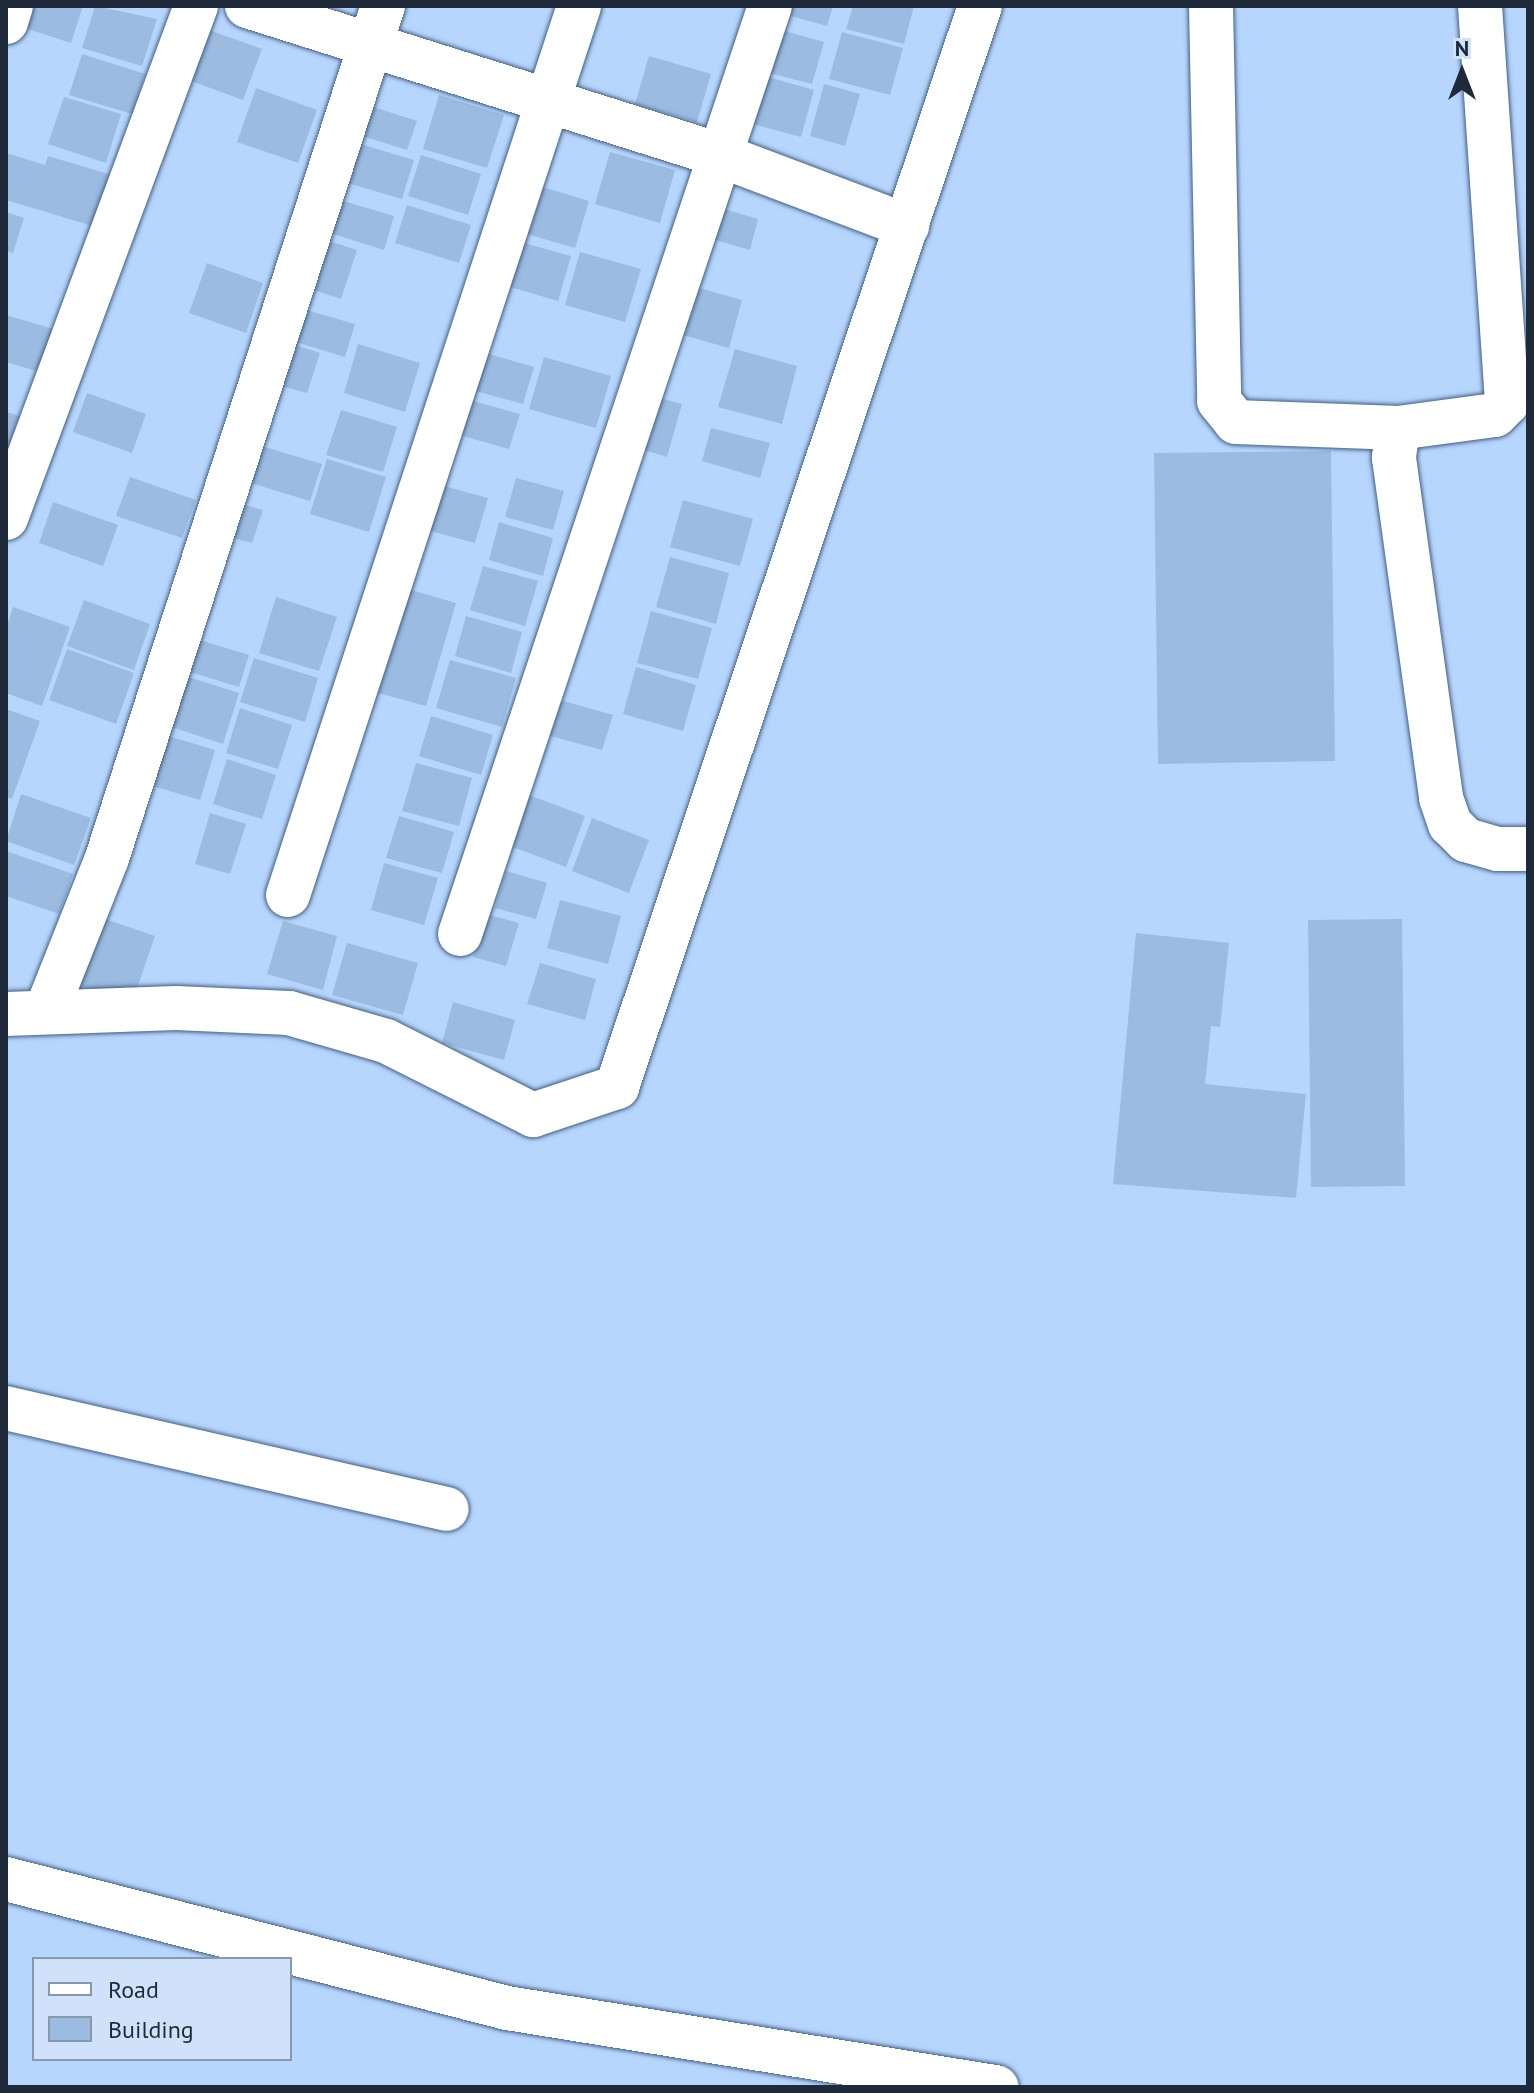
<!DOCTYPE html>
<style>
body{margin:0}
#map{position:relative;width:1534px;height:2093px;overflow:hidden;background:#b6d6fe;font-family:"PT Sans",sans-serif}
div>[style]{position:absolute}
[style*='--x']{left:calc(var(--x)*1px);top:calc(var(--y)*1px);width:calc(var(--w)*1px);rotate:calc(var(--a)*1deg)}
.building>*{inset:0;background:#9bbbe1}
.roads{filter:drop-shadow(0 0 2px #435f82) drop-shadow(0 0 2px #435f82)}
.minor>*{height:44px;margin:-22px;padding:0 22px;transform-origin:22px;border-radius:22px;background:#fff}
span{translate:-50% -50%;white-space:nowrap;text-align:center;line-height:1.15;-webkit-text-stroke:6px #cfe2fa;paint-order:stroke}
.frame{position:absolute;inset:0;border:8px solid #1e2a39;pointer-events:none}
.legend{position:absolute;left:32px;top:1957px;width:260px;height:104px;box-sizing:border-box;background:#cfe2fa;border:2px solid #8898ad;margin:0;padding:10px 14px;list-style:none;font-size:24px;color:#1e2a39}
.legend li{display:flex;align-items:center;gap:16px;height:40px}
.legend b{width:40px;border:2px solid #8898ad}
.north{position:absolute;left:1422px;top:32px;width:80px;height:80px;-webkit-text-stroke:6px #cfe2fa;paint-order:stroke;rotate:0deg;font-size:22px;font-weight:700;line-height:32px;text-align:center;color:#1e2a39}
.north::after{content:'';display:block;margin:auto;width:28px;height:36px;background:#1e2a39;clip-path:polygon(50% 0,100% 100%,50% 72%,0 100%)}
</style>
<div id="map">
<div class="building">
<i style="clip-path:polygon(25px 6px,83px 6px,71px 43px,19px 26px)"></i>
<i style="clip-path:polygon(95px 6px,157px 19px,142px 66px,82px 48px)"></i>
<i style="clip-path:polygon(777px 6px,833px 6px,827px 26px,776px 12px)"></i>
<i style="clip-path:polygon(853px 6px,914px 6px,904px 44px,846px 29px)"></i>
<i style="clip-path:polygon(198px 26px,262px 49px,243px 100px,180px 77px)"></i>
<i style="clip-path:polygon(774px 28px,824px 42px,812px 84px,762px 71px)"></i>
<i style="clip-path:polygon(842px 32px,903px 48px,890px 95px,829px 79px)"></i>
<i style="clip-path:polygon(82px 54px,145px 74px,132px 114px,69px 95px)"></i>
<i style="clip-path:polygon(649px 56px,711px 74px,697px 122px,635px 104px)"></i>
<i style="clip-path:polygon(758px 74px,814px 90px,801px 137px,745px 122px)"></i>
<i style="clip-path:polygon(824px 84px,860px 94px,845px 146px,810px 136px)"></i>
<i style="clip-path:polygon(256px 88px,317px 110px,298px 163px,237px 142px)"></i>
<i style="clip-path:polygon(439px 95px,504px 115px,487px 168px,423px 149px)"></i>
<i style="clip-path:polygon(64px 97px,121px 114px,106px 163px,48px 144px)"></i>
<i style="clip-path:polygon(364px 104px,417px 121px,407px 150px,356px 134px)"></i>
<i style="clip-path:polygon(357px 143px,414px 160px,402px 199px,344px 182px)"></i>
<i style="clip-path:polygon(610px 152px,675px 170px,660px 223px,595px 204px)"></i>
<i style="clip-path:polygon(6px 153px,45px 165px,48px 156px,112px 175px,96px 227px,6px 200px)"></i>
<i style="clip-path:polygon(421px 155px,481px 174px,468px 215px,408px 196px)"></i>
<i style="clip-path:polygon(533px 184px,589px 201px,575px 248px,520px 232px)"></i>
<i style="clip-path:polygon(337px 199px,394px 216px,384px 250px,327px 232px)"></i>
<i style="clip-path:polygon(407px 205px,471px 225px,459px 263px,395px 243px)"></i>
<i style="clip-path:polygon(717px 207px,758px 219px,750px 250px,709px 238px)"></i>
<i style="clip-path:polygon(6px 212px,24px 218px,13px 253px,6px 251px)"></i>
<i style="clip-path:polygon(326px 240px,357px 250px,341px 299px,311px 289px)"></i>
<i style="clip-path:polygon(513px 240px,571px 256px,558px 301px,500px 284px)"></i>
<i style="clip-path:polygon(580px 252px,641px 269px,625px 322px,565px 305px)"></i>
<i style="clip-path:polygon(207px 263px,263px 283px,246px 333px,189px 313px)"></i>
<i style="clip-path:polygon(685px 284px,742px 300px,729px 348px,672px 332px)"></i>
<i style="clip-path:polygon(303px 309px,355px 324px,345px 357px,292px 341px)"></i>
<i style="clip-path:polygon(6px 315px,60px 331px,46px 374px,6px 362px)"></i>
<i style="clip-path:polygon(358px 344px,420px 363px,405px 412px,344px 393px)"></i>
<i style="clip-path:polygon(295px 345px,320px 353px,307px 393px,282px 386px)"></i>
<i style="clip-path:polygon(735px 349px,797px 366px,782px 424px,718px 407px)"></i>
<i style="clip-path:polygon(475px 350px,534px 367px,523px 404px,465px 388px)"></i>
<i style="clip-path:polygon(544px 357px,611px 376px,596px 428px,529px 409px)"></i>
<i style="clip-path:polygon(87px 393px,146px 414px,132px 453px,73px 432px)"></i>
<i style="clip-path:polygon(656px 397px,682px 404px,667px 457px,641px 449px)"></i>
<i style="clip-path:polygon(466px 399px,520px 414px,509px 449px,456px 434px)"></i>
<i style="clip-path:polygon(341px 410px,397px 427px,383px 472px,326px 455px)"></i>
<i style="clip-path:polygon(6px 412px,31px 419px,6px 461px)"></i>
<i style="clip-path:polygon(711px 428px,770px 443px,760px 478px,702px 461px)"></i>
<i style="clip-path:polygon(258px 445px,322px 464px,310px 501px,247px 482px)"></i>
<i style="clip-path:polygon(1331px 451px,1335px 761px,1158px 764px,1154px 453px)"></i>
<i style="clip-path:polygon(327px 459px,386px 477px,369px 532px,310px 514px)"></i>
<i style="clip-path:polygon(130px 477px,196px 500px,182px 538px,116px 516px)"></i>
<i style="clip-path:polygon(516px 478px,564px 491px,553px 530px,505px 517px)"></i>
<i style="clip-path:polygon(433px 483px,488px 498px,475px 543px,420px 528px)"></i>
<i style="clip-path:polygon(683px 500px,753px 519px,740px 566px,670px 547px)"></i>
<i style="clip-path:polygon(53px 502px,118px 525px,103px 566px,39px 543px)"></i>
<i style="clip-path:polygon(239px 503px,263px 510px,252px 543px,229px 537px)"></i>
<i style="clip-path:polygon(499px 522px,553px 538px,543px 576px,489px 560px)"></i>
<i style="clip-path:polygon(670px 557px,729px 573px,716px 624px,656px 607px)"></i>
<i style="clip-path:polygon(483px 566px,538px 581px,525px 626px,470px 610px)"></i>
<i style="clip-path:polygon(401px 587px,456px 603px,426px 706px,371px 691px)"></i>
<i style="clip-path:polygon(276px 597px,337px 617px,319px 671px,259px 653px)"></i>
<i style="clip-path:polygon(84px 600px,150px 624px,134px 670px,67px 646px)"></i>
<i style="clip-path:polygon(13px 607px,70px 627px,42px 706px,6px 693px,6px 629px)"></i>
<i style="clip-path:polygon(651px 611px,712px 628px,698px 679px,637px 663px)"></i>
<i style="clip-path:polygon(466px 616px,522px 632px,511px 673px,455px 656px)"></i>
<i style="clip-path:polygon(190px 637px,249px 655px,239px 687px,180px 669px)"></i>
<i style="clip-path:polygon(67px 649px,134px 673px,116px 724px,49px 700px)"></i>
<i style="clip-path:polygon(254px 658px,318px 678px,305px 722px,240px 702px)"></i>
<i style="clip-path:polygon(450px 660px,516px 678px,502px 727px,436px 708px)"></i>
<i style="clip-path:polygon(636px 667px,696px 685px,683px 731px,623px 714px)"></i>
<i style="clip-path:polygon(182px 675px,239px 693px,223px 744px,166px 725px)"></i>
<i style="clip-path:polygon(553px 698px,613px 715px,602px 750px,543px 734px)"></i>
<i style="clip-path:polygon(240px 708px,292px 725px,278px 769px,226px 753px)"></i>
<i style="clip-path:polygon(6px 709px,40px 721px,12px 799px,6px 797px)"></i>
<i style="clip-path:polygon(431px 716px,493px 735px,481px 775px,419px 756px)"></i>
<i style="clip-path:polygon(165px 735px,215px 750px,200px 800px,149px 785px)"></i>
<i style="clip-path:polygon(227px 759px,276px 775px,262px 819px,213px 804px)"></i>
<i style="clip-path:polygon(416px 763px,472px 778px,459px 826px,402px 811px)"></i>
<i style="clip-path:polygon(21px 794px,91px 818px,74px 865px,6px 841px)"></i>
<i style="clip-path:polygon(529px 795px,585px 816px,566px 867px,510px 846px)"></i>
<i style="clip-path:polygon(210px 813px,246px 824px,230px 874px,195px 864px)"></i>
<i style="clip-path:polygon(399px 816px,454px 832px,442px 873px,386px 858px)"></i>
<i style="clip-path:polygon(592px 818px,649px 840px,629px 893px,572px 871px)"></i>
<i style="clip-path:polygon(6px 851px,73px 874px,59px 914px,6px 896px)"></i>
<i style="clip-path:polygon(384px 863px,438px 878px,424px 925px,371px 910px)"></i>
<i style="clip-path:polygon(506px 871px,547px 883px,536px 919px,495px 908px)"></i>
<i style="clip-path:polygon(560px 900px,621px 916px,608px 964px,547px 948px)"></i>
<i style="clip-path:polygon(485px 914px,519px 923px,506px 966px,473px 957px)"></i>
<i style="clip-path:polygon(102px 918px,155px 936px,132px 1003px,80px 985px)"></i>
<i style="clip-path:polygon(1402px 919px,1405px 1186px,1311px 1187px,1308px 920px)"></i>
<i style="clip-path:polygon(283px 921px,337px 936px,323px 990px,267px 974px)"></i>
<i style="clip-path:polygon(1136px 933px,1229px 943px,1220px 1027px,1211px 1026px,1205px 1084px,1306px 1094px,1296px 1198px,1113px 1184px)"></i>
<i style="clip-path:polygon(347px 943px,418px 963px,403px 1015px,332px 995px)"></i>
<i style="clip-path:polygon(540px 963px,596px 979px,585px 1020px,527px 1004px)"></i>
<i style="clip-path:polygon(453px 1002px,515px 1020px,504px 1060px,442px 1043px)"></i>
</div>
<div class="roads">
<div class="minor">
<i style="--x:247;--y:6;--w:498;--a:17.5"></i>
<i style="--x:722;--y:156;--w:198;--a:20.7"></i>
<i style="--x:1211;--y:6;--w:395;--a:88.8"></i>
<i style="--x:1219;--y:401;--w:27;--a:51"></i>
<i style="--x:1236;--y:422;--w:162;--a:2.1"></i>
<i style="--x:1480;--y:6;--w:398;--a:86.1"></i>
<i style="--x:1507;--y:403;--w:17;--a:135"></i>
<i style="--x:1495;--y:415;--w:98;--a:172.4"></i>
<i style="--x:1398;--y:428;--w:30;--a:98"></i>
<i style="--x:1394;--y:458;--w:343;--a:82.1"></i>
<i style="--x:1441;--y:798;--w:28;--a:71"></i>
<i style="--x:1450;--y:824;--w:23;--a:45"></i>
<i style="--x:1466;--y:840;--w:33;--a:16"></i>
<i style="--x:1498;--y:849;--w:30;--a:0"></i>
<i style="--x:6;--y:22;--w:17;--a:-73"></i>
<i style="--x:6;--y:518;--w:546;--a:-69.64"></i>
<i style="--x:288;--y:895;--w:935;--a:-71.87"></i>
<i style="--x:460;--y:934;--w:978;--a:-71.53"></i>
<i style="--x:47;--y:1009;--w:162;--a:-68.3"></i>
<i style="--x:107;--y:858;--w:896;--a:-72.05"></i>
<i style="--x:6;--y:1014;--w:170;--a:-2"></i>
<i style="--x:176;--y:1008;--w:113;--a:2.5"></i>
<i style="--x:289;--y:1013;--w:101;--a:16.1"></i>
<i style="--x:386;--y:1041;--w:165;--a:26.7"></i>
<i style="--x:533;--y:1115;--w:89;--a:-18.4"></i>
<i style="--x:617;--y:1087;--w:1140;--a:-71.44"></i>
<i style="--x:6;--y:1408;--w:452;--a:12.9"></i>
<i style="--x:6;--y:1879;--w:517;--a:14.44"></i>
<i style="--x:507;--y:2008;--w:496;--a:9.2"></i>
</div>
</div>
<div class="frame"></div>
<ul class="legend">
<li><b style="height:10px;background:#fff"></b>Road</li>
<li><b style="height:22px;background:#9bbbe1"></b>Building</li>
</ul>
<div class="north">N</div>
</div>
